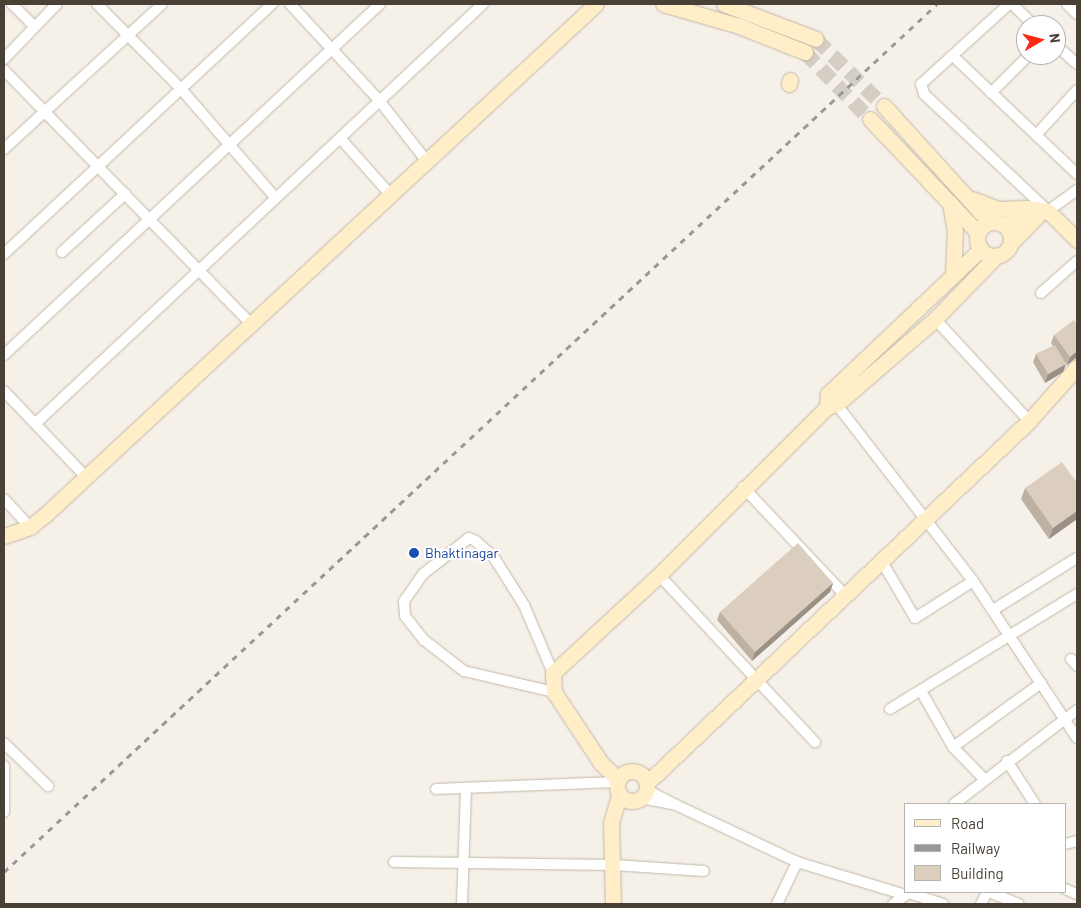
<!DOCTYPE html>
<style>
body{margin:0}
#map{position:relative;width:1081px;height:908px;overflow:hidden;background:#f6f1e8;font-family:Barlow,sans-serif}
div>[style]{position:absolute}
[style*='--x']{left:calc(var(--x)*1px);top:calc(var(--y)*1px);width:calc(var(--w)*1px);rotate:calc(var(--a)*1deg)}
.secondary-tunnel>*{height:15px;margin-top:-7.5px;transform-origin:0;background:repeating-linear-gradient(90deg,#d4cec4 0 15px,transparent 0 23px)}
.roads{filter:drop-shadow(0 0 1px #c2b8a9) drop-shadow(0 0 1px #c2b8a9)}
.street>*{height:10px;margin:-5px;padding:0 5px;transform-origin:5px;border-radius:5px;background:#fff}
.secondary>*{height:15px;margin:-7.5px;padding:0 7.5px;transform-origin:7.5px;border-radius:7.5px;background:#ffeec8}
.secondary>.ring{margin:-7.5px;padding:0;box-sizing:content-box;background:none;border:15px solid #ffeec8;border-radius:50%}
.rail>*{height:3px;margin-top:-1.5px;transform-origin:0;background:repeating-linear-gradient(90deg,#989898 0 6px,transparent 0 12px)}
.wall>*{inset:0;background:#bdb1a4}
.shaded-wall>*{inset:0;background:#9a9086}
.building>*{inset:0;background:#dccebf}
.dots>*{width:14px;height:14px;translate:-50% -50%;box-sizing:border-box;border:2px solid #fff;border-radius:50%}
span{translate:-50% -50%;white-space:nowrap;text-align:center;line-height:1.15;-webkit-text-stroke:4.5px #fff;paint-order:stroke}
.transit-label{font-size:14px;color:#164399}
.left{translate:0 -50%;text-align:left}
.frame{position:absolute;inset:0;border:5px solid #4a4136;pointer-events:none}
.legend{position:absolute;left:904px;top:803px;width:162px;height:90px;box-sizing:border-box;background:#fff;border:1px solid #b7b3af;margin:0;padding:6px 9px;list-style:none;font-size:15px;color:#4a4136}
.legend li{display:flex;align-items:center;gap:10px;height:25px}
.legend b{width:25px;border:1px solid #b7b3af}
.north{position:absolute;left:1016px;top:15px;width:50px;height:50px;box-sizing:border-box;background:#fff;border:1px solid #b7b3af;border-radius:50%;rotate:82deg;font-size:14px;font-weight:700;line-height:20px;text-align:center;color:#4a4136}
.north::after{content:'';display:block;margin:auto;width:18px;height:22px;background:#ff2a15;clip-path:polygon(50% 0,100% 100%,50% 72%,0 100%)}
</style>
<div id="map">
<div class="secondary-tunnel">
<i style="--x:816;--y:39;--w:95;--a:44.6"></i>
<i style="--x:805;--y:52;--w:93;--a:45.9"></i>
</div>
<div class="roads">
<div class="street">
<i style="--x:12;--y:4;--w:31;--a:45"></i>
<i style="--x:97;--y:4;--w:120;--a:45.3"></i>
<i style="--x:181;--y:89;--w:143;--a:49"></i>
<i style="--x:290;--y:4;--w:129;--a:47.2"></i>
<i style="--x:378;--y:99;--w:76;--a:51.9"></i>
<i style="--x:1009;--y:4;--w:119;--a:137.7"></i>
<i style="--x:921;--y:84;--w:10;--a:73"></i>
<i style="--x:924;--y:94;--w:170;--a:43.3"></i>
<i style="--x:1048;--y:211;--w:36;--a:-36"></i>
<i style="--x:1012;--y:4;--w:30;--a:44"></i>
<i style="--x:1067;--y:4;--w:14;--a:45"></i>
<i style="--x:1056;--y:45;--w:28;--a:42"></i>
<i style="--x:953;--y:56;--w:171;--a:43.6"></i>
<i style="--x:4;--y:59;--w:76;--a:-46.1"></i>
<i style="--x:4;--y:70;--w:353;--a:45.8"></i>
<i style="--x:991;--y:93;--w:54;--a:-45"></i>
<i style="--x:1037;--y:134;--w:59;--a:-47.7"></i>
<i style="--x:341;--y:139;--w:72;--a:48.4"></i>
<i style="--x:4;--y:149;--w:214;--a:-42.5"></i>
<i style="--x:62;--y:252;--w:86;--a:-42.6"></i>
<i style="--x:4;--y:254;--w:367;--a:-43"></i>
<i style="--x:1041;--y:293;--w:48;--a:-41.6"></i>
<i style="--x:935;--y:319;--w:139;--a:47.3"></i>
<i style="--x:4;--y:355;--w:514;--a:-43.03"></i>
<i style="--x:4;--y:391;--w:119;--a:46.4"></i>
<i style="--x:834;--y:401;--w:227;--a:52.3"></i>
<i style="--x:973;--y:581;--w:188;--a:56.5"></i>
<i style="--x:36;--y:423;--w:613;--a:-43.15"></i>
<i style="--x:743;--y:487;--w:147;--a:46.7"></i>
<i style="--x:4;--y:499;--w:38;--a:47"></i>
<i style="--x:881;--y:560;--w:67;--a:59.6"></i>
<i style="--x:915;--y:618;--w:69;--a:-32.5"></i>
<i style="--x:659;--y:575;--w:229;--a:47"></i>
<i style="--x:993;--y:610;--w:99;--a:-31.8"></i>
<i style="--x:1071;--y:659;--w:9;--a:49"></i>
<i style="--x:553;--y:673;--w:74;--a:-113.1"></i>
<i style="--x:524;--y:605;--w:58;--a:-122.3"></i>
<i style="--x:493;--y:556;--w:23;--a:-139"></i>
<i style="--x:476;--y:541;--w:8;--a:-157"></i>
<i style="--x:469;--y:538;--w:58;--a:142"></i>
<i style="--x:423;--y:574;--w:33;--a:125"></i>
<i style="--x:404;--y:601;--w:15;--a:86"></i>
<i style="--x:405;--y:616;--w:31;--a:52"></i>
<i style="--x:424;--y:640;--w:51;--a:37.8"></i>
<i style="--x:464;--y:671;--w:92;--a:13.1"></i>
<i style="--x:921;--y:691;--w:64;--a:60.3"></i>
<i style="--x:953;--y:747;--w:45;--a:45.9"></i>
<i style="--x:890;--y:709;--w:220;--a:-31.6"></i>
<i style="--x:4;--y:743;--w:62;--a:44.3"></i>
<i style="--x:953;--y:747;--w:109;--a:-36"></i>
<i style="--x:1007;--y:761;--w:51;--a:56.9"></i>
<i style="--x:4;--y:766;--w:46;--a:90"></i>
<i style="--x:436;--y:789;--w:181;--a:-2.2"></i>
<i style="--x:641;--y:798;--w:36;--a:11"></i>
<i style="--x:676;--y:805;--w:34;--a:-153"></i>
<i style="--x:954;--y:804;--w:155;--a:-37.4"></i>
<i style="--x:676;--y:805;--w:134;--a:25.2"></i>
<i style="--x:797;--y:862;--w:110;--a:16.9"></i>
<i style="--x:1065;--y:844;--w:12;--a:-14"></i>
<i style="--x:394;--y:862;--w:220;--a:0.8"></i>
<i style="--x:614;--y:865;--w:90;--a:3.8"></i>
<i style="--x:1065;--y:889;--w:13;--a:23"></i>
<i style="--x:989;--y:892;--w:32;--a:22"></i>
<i style="--x:462;--y:904;--w:116;--a:-88"></i>
<i style="--x:777;--y:904;--w:47;--a:-64.5"></i>
<i style="--x:893;--y:904;--w:19;--a:-35"></i>
<i style="--x:909;--y:893;--w:36;--a:18"></i>
<i style="--x:981;--y:904;--w:13;--a:-63"></i>
</div>
<div class="secondary">
<i style="--x:663;--y:4;--w:79;--a:16.1"></i>
<i style="--x:739;--y:26;--w:71;--a:21.5"></i>
<i style="--x:724;--y:4;--w:98;--a:20.8"></i>
<i style="--x:789;--y:84;--w:4;--a:-76"></i>
<i style="--x:884;--y:106;--w:156;--a:47.8"></i>
<i style="--x:870;--y:119;--w:157;--a:46.5"></i>
<i style="--x:972;--y:199;--w:28;--a:21"></i>
<i style="--x:998;--y:209;--w:28;--a:-2"></i>
<i style="--x:950;--y:203;--w:29;--a:80"></i>
<i style="--x:955;--y:232;--w:43;--a:92.7"></i>
<i class="ring" style="left:977px;top:222px;width:19px;height:19px"></i>
<i style="--x:1006;--y:226;--w:27;--a:-42"></i>
<i style="--x:1026;--y:208;--w:22;--a:8"></i>
<i style="--x:1048;--y:211;--w:41;--a:45"></i>
<i style="--x:1012;--y:242;--w:42;--a:-46"></i>
<i style="--x:827;--y:407;--w:13;--a:-86"></i>
<i style="--x:828;--y:394;--w:211;--a:-43.5"></i>
<i style="--x:4;--y:536;--w:28;--a:-19"></i>
<i style="--x:30;--y:527;--w:19;--a:-39"></i>
<i style="--x:45;--y:515;--w:751;--a:-42.84"></i>
<i class="ring" style="left:617px;top:771px;width:15px;height:15px"></i>
<i style="--x:618;--y:779;--w:23;--a:-137"></i>
<i style="--x:601;--y:763;--w:85;--a:-123.5"></i>
<i style="--x:554;--y:692;--w:19;--a:-93"></i>
<i style="--x:553;--y:673;--w:144;--a:-42.8"></i>
<i style="--x:659;--y:575;--w:238;--a:-45"></i>
<i style="--x:827;--y:407;--w:10;--a:-17"></i>
<i style="--x:837;--y:404;--w:130;--a:-40.9"></i>
<i style="--x:935;--y:319;--w:88;--a:-45.9"></i>
<i style="--x:647;--y:783;--w:526;--a:-43.46"></i>
<i style="--x:1029;--y:421;--w:72;--a:-48.4"></i>
<i style="--x:613;--y:904;--w:81;--a:-91.4"></i>
<i style="--x:611;--y:823;--w:29;--a:-74"></i>
</div>
</div>
<div class="rail">
<i style="--x:4;--y:872;--w:1274;--a:-42.93"></i>
</div>
<div class="wall">
<i style="clip-path:polygon(1054px 335px,1077px 357px,1067px 365px,1065px 362px,1063px 372px,1045px 383px,1033px 362px,1036px 354px,1053px 346px,1051px 343px)"></i>
<i style="clip-path:polygon(1077px 483px,1077px 519px,1049px 539px,1021px 499px,1025px 488px)"></i>
<i style="clip-path:polygon(833px 583px,830px 592px,752px 661px,717px 620px,720px 612px)"></i>
</div>
<div class="shaded-wall">
<i style="clip-path:polygon(1077px 351px,1077px 357px,1067px 365px,1070px 357px)"></i>
<i style="clip-path:polygon(1066px 364px,1063px 372px,1045px 383px,1048px 374px)"></i>
<i style="clip-path:polygon(1077px 511px,1077px 519px,1049px 539px,1053px 528px)"></i>
<i style="clip-path:polygon(833px 583px,830px 592px,752px 661px,755px 652px)"></i>
</div>
<div class="building">
<i style="clip-path:polygon(1074px 320px,1077px 325px,1077px 351px,1070px 357px,1054px 335px)"></i>
<i style="clip-path:polygon(1055px 345px,1066px 364px,1048px 374px,1036px 354px)"></i>
<i style="clip-path:polygon(1062px 462px,1077px 483px,1077px 511px,1053px 528px,1025px 488px)"></i>
<i style="clip-path:polygon(798px 543px,833px 583px,755px 652px,720px 612px)"></i>
</div>
<div class="dots">
<i style="left:414px;top:553px;background:#1a4fb4"></i>
</div>
<div class="transit-label">
<span class="left" style="left:425px;top:553px">Bhaktinagar</span>
</div>
<div class="frame"></div>
<ul class="legend">
<li><b style="height:6px;background:#ffeec8"></b>Road</li>
<li><b style="height:6px;background:#989898"></b>Railway</li>
<li><b style="height:14px;background:#dccebf"></b>Building</li>
</ul>
<div class="north">N</div>
</div>
